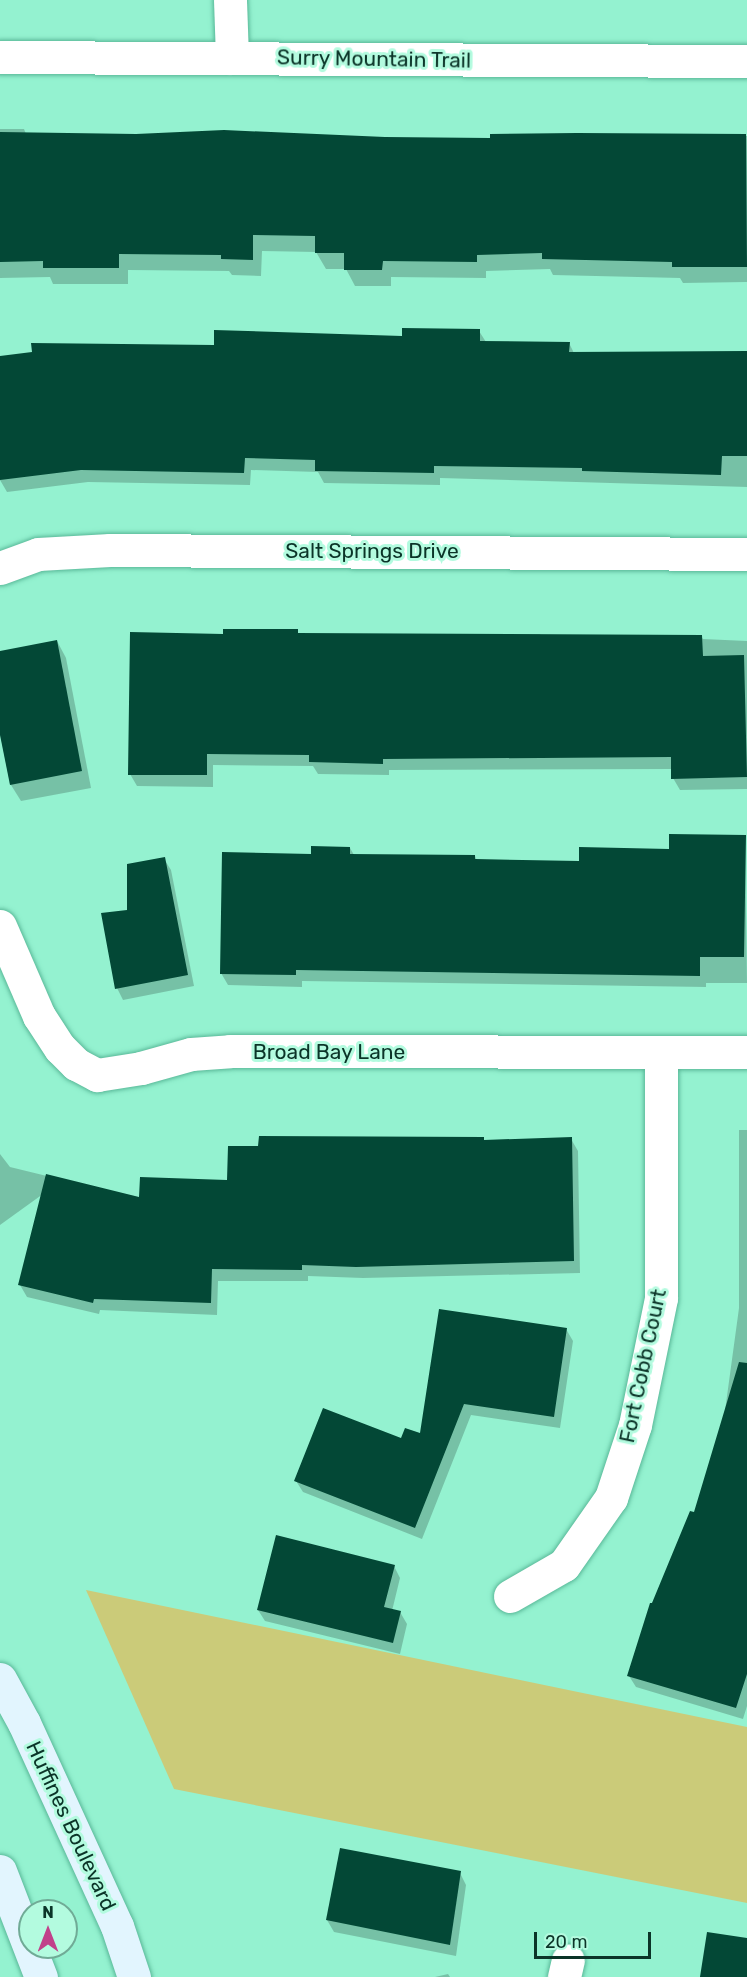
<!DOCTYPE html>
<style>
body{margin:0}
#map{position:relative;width:747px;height:1977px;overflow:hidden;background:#94f2d0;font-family:Rubik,sans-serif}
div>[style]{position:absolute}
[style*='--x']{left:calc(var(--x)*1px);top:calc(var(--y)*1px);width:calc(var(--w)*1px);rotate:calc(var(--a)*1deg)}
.green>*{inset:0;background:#cbcb79}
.shadow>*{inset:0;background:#0003}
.building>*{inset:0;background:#034836}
.roads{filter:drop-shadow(0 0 2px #59b898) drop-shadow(0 0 2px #59b898)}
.street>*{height:33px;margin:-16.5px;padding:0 16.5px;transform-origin:16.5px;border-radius:16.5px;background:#fff}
.secondary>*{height:33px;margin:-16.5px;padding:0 16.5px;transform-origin:16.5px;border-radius:16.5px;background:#e2f5fe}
span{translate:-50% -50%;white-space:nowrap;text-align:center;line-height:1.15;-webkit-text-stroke:6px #b3fbdf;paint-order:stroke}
.street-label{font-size:21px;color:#0b3428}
.north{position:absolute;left:18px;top:1899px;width:60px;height:60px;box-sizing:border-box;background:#b3fbdf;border:2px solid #70ab96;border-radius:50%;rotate:0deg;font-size:16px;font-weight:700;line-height:24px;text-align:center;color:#0b3428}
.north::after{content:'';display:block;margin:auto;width:21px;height:27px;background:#c1408a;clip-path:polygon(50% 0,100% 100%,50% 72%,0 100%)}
.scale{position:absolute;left:534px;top:1932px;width:117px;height:27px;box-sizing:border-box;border:3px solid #0b3428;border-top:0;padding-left:8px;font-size:18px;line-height:21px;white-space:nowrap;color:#0b3428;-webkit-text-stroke:4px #b3fbdf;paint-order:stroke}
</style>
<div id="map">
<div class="green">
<i style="clip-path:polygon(86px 1590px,747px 1727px,747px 1903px,174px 1789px)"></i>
</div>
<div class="shadow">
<i style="clip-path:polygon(0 129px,24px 129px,26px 134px,385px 139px,747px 136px,747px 282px,683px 283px,680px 278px,553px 275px,550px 269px,486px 271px,486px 278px,391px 277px,391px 286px,355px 286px,346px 269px,326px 269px,316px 252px,262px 251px,261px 276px,232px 275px,229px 271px,128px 270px,128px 284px,53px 284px,50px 277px,0 278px)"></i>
<i style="clip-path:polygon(479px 331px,486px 342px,569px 343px,574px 353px,747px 353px,747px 487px,440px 478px,440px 485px,324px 483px,318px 472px,251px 470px,250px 485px,88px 482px,7px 492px,0 480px,0 358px,403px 337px)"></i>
<i style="clip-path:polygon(297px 631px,299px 635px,540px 634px,541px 636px,701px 637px,703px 639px,747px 641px,747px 789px,680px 790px,673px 778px,673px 769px,389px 770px,389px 775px,318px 774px,313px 766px,213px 765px,213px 787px,137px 786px,130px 774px,224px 635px)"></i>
<i style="clip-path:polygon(57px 641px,66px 658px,91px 788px,21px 801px,11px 785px,0 726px,0 652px)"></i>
<i style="clip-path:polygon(745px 837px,747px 983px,706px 983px,706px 987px,302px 981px,302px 987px,228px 985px,221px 973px,312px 855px,350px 848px,354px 855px,475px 856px,477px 861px,581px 863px)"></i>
<i style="clip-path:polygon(164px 859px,171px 870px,194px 986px,123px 1000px,117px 988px,128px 912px)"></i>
<i style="clip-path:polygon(739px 1130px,747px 1130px,747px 1706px,743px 1719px,636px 1687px,629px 1676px,653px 1605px,695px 1514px,724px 1418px,739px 1308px)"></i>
<i style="clip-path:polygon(483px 1138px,485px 1141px,571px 1139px,578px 1151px,580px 1273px,363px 1278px,308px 1276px,308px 1281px,218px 1281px,217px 1315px,100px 1310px,99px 1314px,27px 1297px,20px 1285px,43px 1194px,0 1225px,0 1154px,10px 1167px,141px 1199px)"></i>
<i style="clip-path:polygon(440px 1310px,566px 1329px,573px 1341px,560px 1428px,471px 1415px,422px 1539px,303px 1492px,296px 1481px,421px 1435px)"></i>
<i style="clip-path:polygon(394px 1566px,400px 1578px,392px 1611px,400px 1612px,407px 1624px,400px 1654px,265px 1621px,258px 1610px)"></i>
<i style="clip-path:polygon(460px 1873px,466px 1885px,456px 1956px,334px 1932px,327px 1920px)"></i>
<i style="clip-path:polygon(448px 1974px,450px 1977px,435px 1977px)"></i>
</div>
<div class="building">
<i style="clip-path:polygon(224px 130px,385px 137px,490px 138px,490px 134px,577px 133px,746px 134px,747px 267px,672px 267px,672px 262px,542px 259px,542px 253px,477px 255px,477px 262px,383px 261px,382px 270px,344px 270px,344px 253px,315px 253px,315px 236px,253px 235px,253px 260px,221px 259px,221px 255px,119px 254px,119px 268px,43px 268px,43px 261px,0 262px,0 132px,136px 134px)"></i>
<i style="clip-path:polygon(402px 328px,480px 329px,480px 341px,570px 342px,569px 352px,747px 351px,747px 456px,722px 456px,721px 475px,582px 471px,582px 468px,434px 466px,434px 473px,315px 471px,315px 460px,245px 458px,244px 473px,81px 470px,0 480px,0 356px,32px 352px,31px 343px,214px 345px,214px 330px,402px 336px)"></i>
<i style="clip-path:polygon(223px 629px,298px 629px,298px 633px,702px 635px,703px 656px,744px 655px,747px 777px,671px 779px,671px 757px,383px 759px,383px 764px,309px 762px,309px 755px,207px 754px,207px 775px,128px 775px,130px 632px,223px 634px)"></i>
<i style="clip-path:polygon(57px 640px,82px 771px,10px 785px,0 735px,0 651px)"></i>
<i style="clip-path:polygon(669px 834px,746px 835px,744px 957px,700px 957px,700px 976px,296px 970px,296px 975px,220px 974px,222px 852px,311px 854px,311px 846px,350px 847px,350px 854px,475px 855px,475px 859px,579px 861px,579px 847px,669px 849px)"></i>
<i style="clip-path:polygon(165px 857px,188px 975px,115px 989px,101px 913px,127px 910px,127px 864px)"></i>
<i style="clip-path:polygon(259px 1136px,484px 1137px,484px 1140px,572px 1137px,574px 1261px,356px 1267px,302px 1265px,302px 1270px,212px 1269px,211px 1303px,94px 1299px,93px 1303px,18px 1285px,46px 1174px,139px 1197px,140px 1177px,227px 1180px,228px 1146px,258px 1146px)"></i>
<i style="clip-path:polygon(439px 1309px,567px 1328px,554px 1417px,464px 1404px,415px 1528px,294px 1481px,323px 1408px,401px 1438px,405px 1428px,420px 1433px)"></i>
<i style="clip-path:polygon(739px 1362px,747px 1363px,747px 1674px,736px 1708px,627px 1676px,650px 1603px,652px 1603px,690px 1511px,694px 1512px)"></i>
<i style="clip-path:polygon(276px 1535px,395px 1565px,384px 1607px,401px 1611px,393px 1643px,257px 1610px)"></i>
<i style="clip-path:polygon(340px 1848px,461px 1871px,450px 1945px,326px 1920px)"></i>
<i style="clip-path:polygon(707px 1932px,747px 1938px,747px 1977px,700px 1977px)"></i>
</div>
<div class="roads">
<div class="street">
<i style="--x:230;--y:0;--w:58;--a:88"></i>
<i style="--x:0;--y:57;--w:747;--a:0.31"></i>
<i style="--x:0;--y:568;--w:40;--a:-20.2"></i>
<i style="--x:38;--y:554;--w:72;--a:-3.2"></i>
<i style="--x:110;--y:550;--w:637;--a:0.36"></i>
<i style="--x:0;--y:926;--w:98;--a:66.6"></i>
<i style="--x:39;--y:1016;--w:38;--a:57"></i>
<i style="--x:60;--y:1048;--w:23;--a:45"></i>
<i style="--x:76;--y:1064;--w:24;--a:28"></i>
<i style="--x:97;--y:1075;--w:45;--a:-9"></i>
<i style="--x:141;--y:1068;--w:52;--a:-15.6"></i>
<i style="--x:191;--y:1054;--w:39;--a:-4"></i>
<i style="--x:230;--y:1051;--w:517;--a:0.11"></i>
<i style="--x:510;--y:1596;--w:62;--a:-29.9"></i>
<i style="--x:564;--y:1565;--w:82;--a:-55"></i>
<i style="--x:611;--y:1498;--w:77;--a:-71.8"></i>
<i style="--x:635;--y:1425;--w:130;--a:-78.4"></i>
<i style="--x:661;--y:1298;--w:246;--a:-90"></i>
<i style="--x:564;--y:1977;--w:17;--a:-77"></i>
</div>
<div class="secondary">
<i style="--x:0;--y:1679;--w:50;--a:61.4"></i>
<i style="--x:24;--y:1723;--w:223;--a:65.4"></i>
<i style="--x:117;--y:1926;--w:54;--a:71.6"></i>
<i style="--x:0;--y:1871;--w:114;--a:68.9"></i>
</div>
</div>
<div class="street-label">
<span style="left:374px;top:59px;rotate:1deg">Surry Mountain Trail</span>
<span style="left:372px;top:551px">Salt Springs Drive</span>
<span style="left:329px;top:1052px">Broad Bay Lane</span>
<span style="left:643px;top:1366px;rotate:-78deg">Fort Cobb Court</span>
<span style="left:71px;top:1826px;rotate:65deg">Huffines Boulevard</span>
</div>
<div class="north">N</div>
<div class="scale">20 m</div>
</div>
